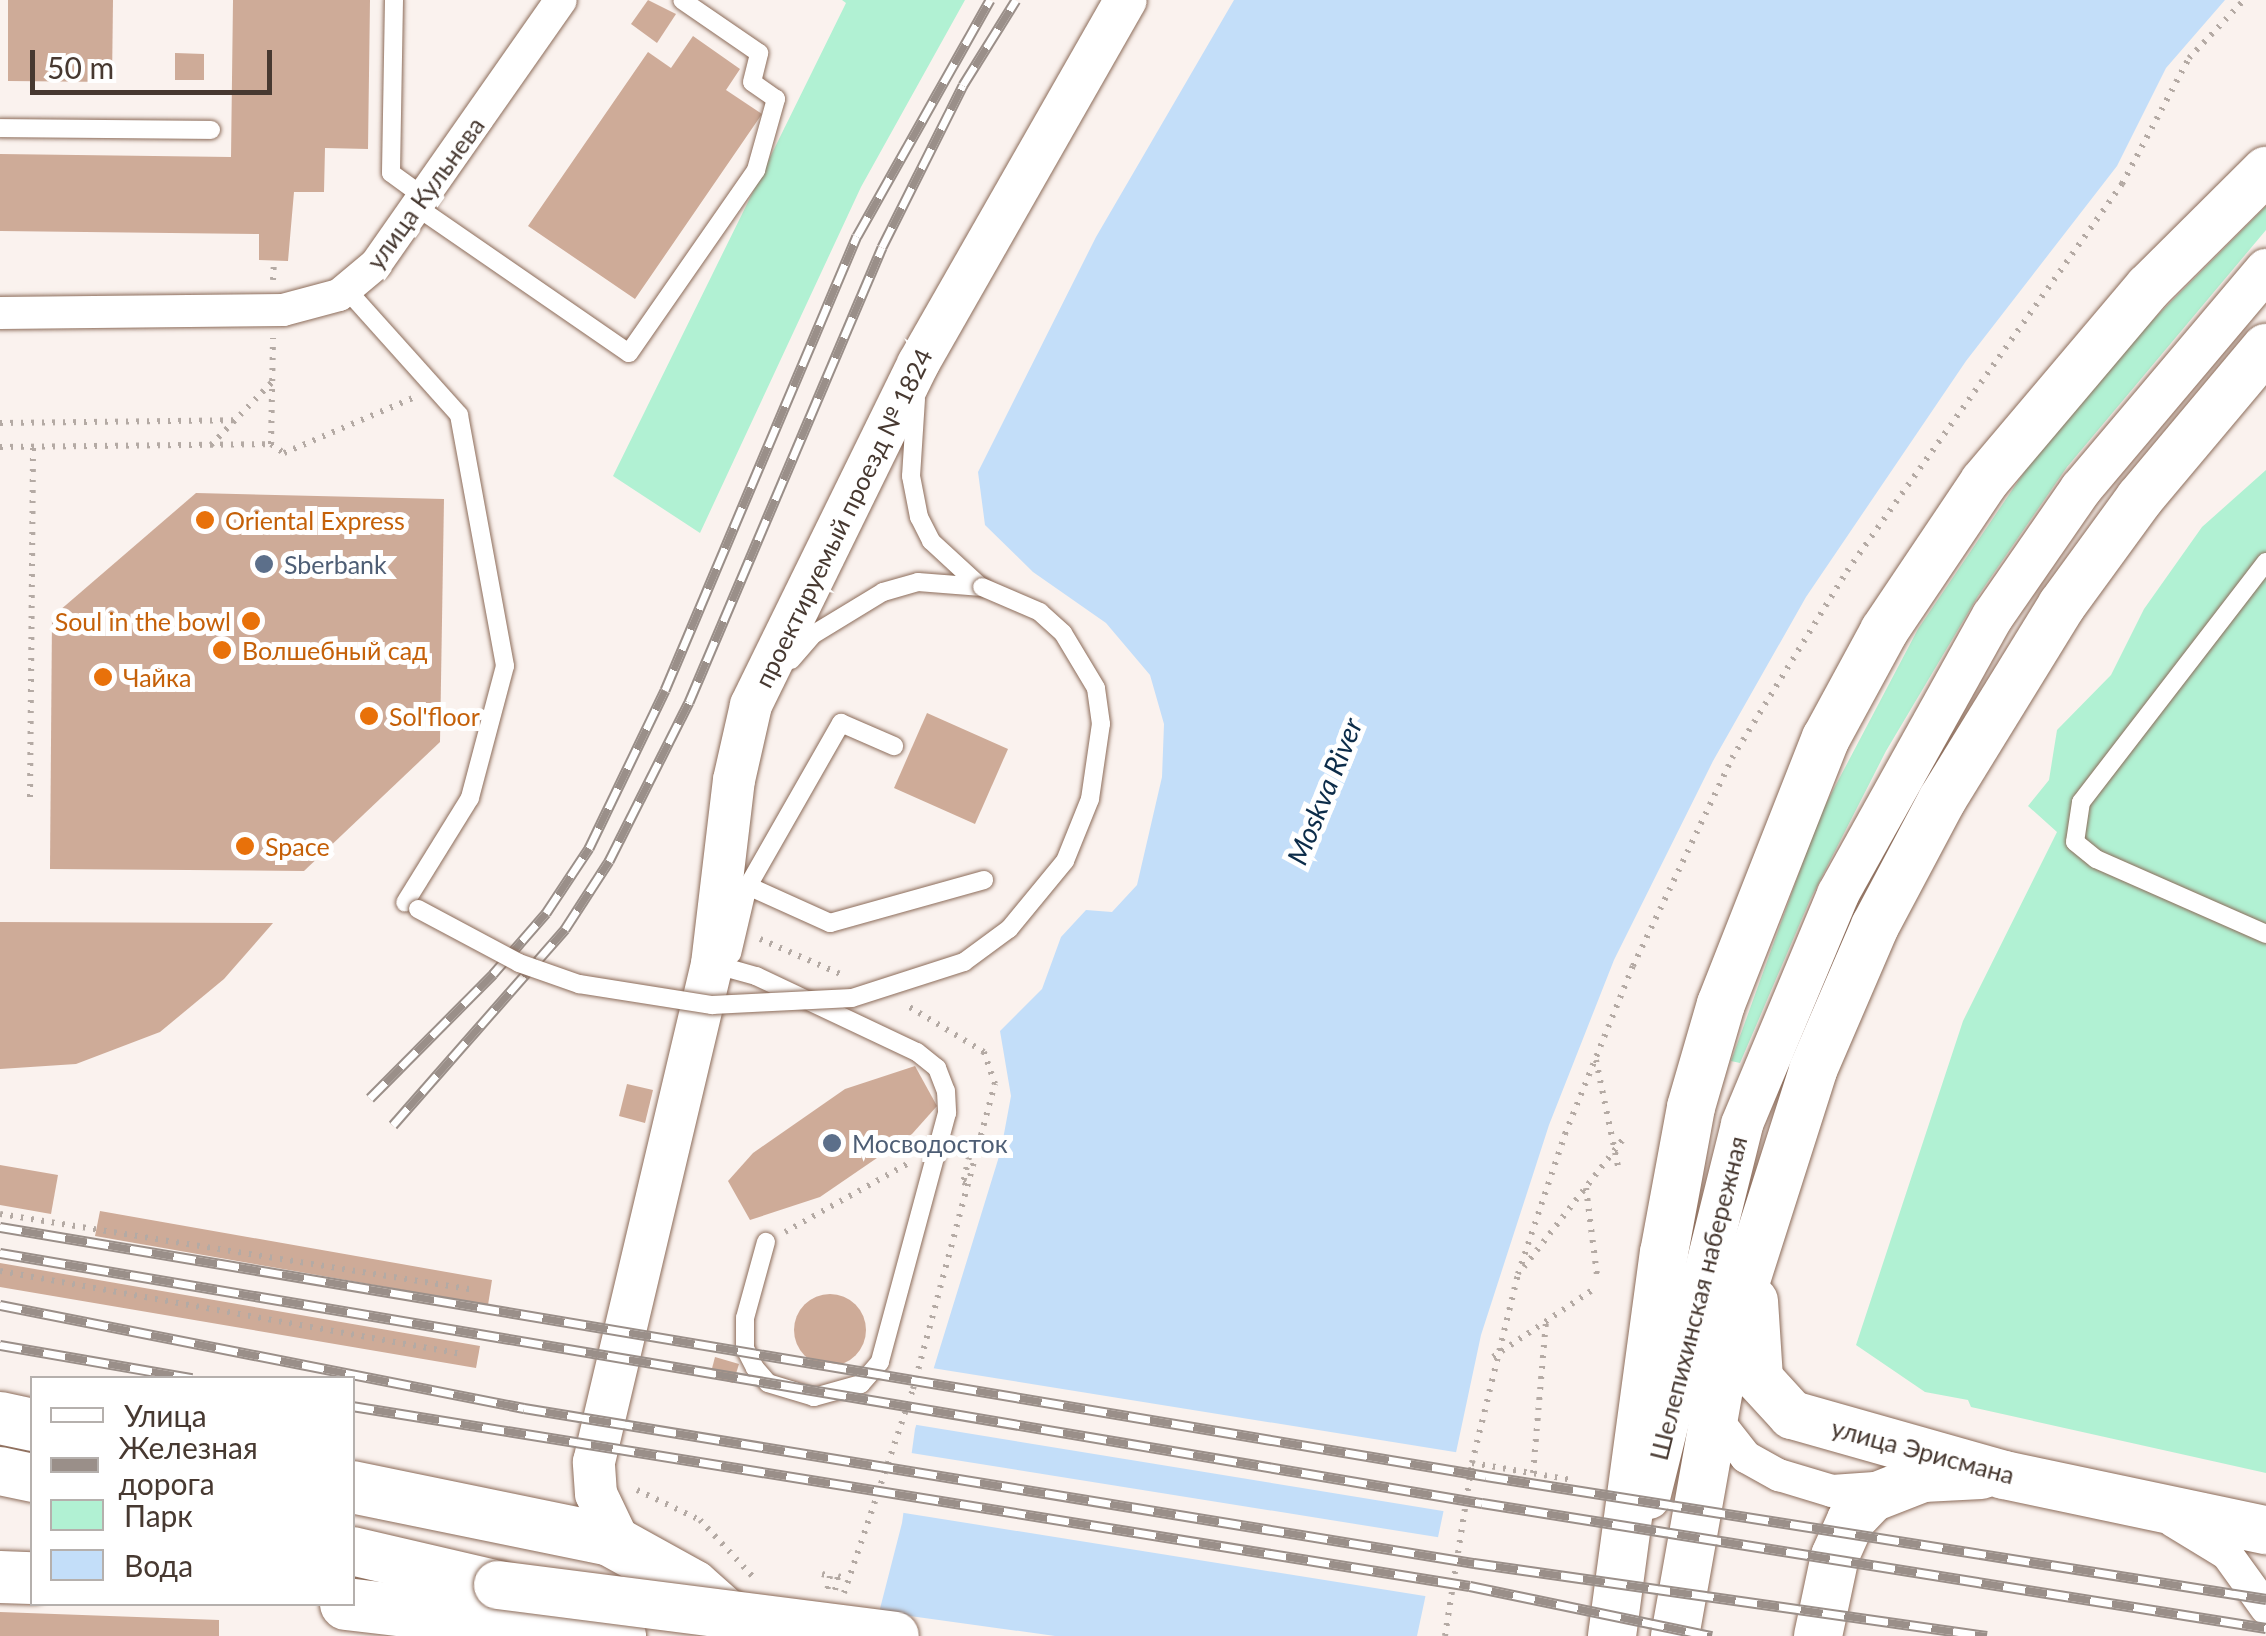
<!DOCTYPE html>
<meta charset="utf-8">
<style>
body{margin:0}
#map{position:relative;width:2266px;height:1636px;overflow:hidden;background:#faf2ee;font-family:Lato,sans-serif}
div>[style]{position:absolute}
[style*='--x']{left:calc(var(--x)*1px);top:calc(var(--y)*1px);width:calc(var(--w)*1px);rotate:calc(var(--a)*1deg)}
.green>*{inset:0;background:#b1f1d3}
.water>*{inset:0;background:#c3def9}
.pier>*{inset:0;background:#faf2ee}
.building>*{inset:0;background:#ceab98}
.round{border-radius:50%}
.path>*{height:6px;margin-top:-3px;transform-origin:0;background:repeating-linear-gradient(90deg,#b4aaa4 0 2.5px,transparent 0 10.5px)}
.roads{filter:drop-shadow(0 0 2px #8c6c5a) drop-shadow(0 0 2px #8c6c5a)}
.service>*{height:18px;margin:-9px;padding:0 9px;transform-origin:9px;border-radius:9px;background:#fff}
.minor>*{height:32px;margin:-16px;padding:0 16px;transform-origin:16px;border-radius:16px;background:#fff}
.tertiary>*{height:42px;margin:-21px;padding:0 21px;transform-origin:21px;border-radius:21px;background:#fff}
.secondary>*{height:48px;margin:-24px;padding:0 24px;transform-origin:24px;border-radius:24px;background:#fff}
.primary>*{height:52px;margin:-26px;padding:0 26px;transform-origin:26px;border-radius:26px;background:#fff}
.rail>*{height:11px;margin-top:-5.5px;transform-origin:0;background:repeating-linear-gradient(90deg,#fff 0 22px,#9a8f89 0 44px);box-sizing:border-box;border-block:2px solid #9a8f89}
.bridges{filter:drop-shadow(0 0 2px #8c6c5a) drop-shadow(0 0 2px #8c6c5a)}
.service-bridge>*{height:18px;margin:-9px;padding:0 9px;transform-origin:9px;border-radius:9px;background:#fff}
.secondary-bridge>*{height:48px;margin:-24px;padding:0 24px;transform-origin:24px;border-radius:24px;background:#fff}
.dots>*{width:28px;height:28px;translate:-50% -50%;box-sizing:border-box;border:5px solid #fff;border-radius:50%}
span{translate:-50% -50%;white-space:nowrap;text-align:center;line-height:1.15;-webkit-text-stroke:10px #fff;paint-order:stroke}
.street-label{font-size:25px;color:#473931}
.food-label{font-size:25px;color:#c56008}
.left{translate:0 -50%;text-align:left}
.right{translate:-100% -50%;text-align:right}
.service-label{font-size:25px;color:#4e5e75}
.water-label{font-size:28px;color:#0c2c49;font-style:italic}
.legend{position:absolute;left:30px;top:1376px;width:325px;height:230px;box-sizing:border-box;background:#fff;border:2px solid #b5b0ad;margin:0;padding:12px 18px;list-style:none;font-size:30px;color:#473931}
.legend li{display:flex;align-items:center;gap:20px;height:50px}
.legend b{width:50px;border:2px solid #b5b0ad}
.scale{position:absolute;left:30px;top:50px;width:242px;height:45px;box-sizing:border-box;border:5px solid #473931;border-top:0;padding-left:12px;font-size:30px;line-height:35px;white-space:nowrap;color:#473931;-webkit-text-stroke:8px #fff;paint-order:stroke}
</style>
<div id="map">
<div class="green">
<i style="clip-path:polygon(842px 0,965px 0,861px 187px,700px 533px,613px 476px,846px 3px)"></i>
<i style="clip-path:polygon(2266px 206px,2266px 230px,2067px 467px,1978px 596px,1886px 751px,1810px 900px,1740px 1063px,1731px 1061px,1820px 815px,1918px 629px,2046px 440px,2127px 346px)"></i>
<i style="clip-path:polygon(2266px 470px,2266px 1473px,1971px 1407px,1968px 1400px,1925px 1392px,1856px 1345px,1963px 1021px,2057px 832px,2028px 806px,2049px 780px,2057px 730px,2111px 675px,2144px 609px,2202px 527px)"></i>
</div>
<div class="water">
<i style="clip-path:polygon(1234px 0,2225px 0,2166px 68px,2117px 166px,1966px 361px,1806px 597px,1713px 761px,1614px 960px,1549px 1125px,1481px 1335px,1417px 1636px,873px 1636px,902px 1523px,915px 1429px,1001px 1150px,1011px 1096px,1000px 1031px,1042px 989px,1061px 937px,1086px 910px,1112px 912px,1137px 885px,1162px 777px,1164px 724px,1150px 675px,1106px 623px,1033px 572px,985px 525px,978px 472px,1096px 237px)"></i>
</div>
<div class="pier">
<i style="clip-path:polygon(932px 1368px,1461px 1453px,1449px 1512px,911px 1424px)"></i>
<i style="clip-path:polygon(905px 1452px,1443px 1538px,1431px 1597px,898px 1512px)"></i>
<i style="clip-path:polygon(874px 1611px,1055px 1636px,868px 1636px)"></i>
</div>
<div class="building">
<i style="clip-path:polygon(8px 0,113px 0,112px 82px,8px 81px)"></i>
<i style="clip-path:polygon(233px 0,370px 0,368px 149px,325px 148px,324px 192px,294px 192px,288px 261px,259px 260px,259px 234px,0 231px,0 154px,231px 157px)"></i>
<i style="clip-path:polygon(648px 0,676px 14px,657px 43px,631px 24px)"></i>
<i style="clip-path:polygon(693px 36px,740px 69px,726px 90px,762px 114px,635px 299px,528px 226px,648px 52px,671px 68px)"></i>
<i style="clip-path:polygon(175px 53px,204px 54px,204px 80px,175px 80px)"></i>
<i style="clip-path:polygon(196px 493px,444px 499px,440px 742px,304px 871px,50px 869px,52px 617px)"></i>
<i style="clip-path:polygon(927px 713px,1008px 749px,975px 824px,894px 788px)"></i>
<i style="clip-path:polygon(0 922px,273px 923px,224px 979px,160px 1032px,76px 1064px,0 1069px)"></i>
<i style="clip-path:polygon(915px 1066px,937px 1106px,912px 1134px,820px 1197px,750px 1220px,728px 1181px,753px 1153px,845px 1089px)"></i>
<i style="clip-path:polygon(627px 1084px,653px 1090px,645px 1123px,619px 1116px)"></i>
<i style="clip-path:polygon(0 1165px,58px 1175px,51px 1214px,0 1205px)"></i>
<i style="clip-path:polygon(100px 1211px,492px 1280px,488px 1305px,95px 1236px)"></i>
<i style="clip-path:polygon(0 1263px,480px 1346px,476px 1368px,0 1287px)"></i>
<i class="round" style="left:794px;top:1294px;width:72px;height:72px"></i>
<i style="clip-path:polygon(715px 1357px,739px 1364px,733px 1383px,710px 1376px)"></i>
<i style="clip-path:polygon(0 1612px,219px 1620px,219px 1636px,0 1636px)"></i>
</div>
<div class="path">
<i style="--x:273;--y:280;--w:19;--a:-87"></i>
<i style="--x:0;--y:423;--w:235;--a:-0.7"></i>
<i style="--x:271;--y:444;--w:106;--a:-88.9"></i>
<i style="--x:211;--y:445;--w:88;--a:-45.9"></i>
<i style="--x:0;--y:447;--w:271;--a:-0.6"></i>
<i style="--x:271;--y:444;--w:16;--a:35"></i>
<i style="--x:284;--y:453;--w:142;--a:-23.1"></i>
<i style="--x:30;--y:797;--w:350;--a:-89.5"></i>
<i style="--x:760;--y:939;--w:87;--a:23.6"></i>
<i style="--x:1596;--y:1060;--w:108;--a:78.3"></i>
<i style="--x:957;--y:1153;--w:13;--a:18"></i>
<i style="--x:969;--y:1157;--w:26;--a:103"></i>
<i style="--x:963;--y:1182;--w:5;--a:22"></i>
<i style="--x:1586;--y:1188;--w:88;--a:82.8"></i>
<i style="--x:0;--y:1214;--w:481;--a:9.1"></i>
<i style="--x:785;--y:1232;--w:142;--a:-29.1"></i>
<i style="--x:1524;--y:1267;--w:163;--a:-52.2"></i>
<i style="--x:0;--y:1271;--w:469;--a:10.2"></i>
<i style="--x:1493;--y:1357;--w:122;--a:-34"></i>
<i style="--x:1472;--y:1463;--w:101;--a:9.6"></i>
<i style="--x:1533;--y:1473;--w:152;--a:-85.1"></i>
<i style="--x:637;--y:1490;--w:70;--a:25.5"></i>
<i style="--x:700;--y:1520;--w:82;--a:47"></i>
<i style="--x:822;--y:1574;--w:8;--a:14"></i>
<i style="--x:830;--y:1576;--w:15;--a:101"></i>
<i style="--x:835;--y:1590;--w:14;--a:-78"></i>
<i style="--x:838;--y:1576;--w:10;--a:17"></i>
<i style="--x:844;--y:1593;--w:215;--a:-71.3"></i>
<i style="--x:913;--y:1389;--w:316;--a:-75"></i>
<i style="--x:995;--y:1084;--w:34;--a:-109"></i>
<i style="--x:984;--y:1052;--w:91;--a:-148.9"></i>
<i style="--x:1445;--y:1636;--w:175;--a:-81.1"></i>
<i style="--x:1472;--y:1463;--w:195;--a:-76.3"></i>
<i style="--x:1518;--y:1274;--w:148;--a:-71.4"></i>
<i style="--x:1565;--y:1134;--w:181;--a:-68"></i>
<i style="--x:1633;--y:966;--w:230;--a:-64.5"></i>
<i style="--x:1732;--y:758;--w:220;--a:-58.4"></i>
<i style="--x:1847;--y:571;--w:475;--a:-54.6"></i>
<i style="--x:2122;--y:184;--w:143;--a:-62"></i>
<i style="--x:2189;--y:58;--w:80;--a:-46.5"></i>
</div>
<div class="roads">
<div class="service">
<i style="--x:394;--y:0;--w:173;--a:91"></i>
<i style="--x:391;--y:173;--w:41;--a:36"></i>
<i style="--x:0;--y:128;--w:211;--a:0.5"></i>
<i style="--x:417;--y:207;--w:257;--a:34.6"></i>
<i style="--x:629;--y:353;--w:223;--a:-55.2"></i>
<i style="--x:756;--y:170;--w:74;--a:-74.3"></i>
<i style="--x:776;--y:99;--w:29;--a:-145"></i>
<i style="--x:752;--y:82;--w:30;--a:-76"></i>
<i style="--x:759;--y:53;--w:93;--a:-145.5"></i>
<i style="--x:347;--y:290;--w:168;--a:48.1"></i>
<i style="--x:459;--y:415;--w:255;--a:79.6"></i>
<i style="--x:505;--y:666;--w:137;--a:104.9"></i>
<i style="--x:470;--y:798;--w:123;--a:121.8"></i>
<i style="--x:916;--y:399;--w:77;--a:93.7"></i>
<i style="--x:911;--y:476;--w:42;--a:79"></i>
<i style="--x:919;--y:517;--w:27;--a:63"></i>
<i style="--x:931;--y:541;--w:68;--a:42.6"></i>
<i style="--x:2266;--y:562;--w:303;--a:127.6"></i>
<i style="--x:2081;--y:802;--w:40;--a:98.5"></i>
<i style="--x:2075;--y:842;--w:27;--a:39"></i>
<i style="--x:2096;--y:859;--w:186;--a:23.8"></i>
<i style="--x:791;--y:660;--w:35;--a:-49"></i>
<i style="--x:814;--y:634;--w:81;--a:-31.3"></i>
<i style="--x:883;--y:592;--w:36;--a:-16"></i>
<i style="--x:918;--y:582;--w:64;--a:4.5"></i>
<i style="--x:748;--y:886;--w:90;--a:24.3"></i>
<i style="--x:830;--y:923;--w:160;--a:-15.6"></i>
<i style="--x:732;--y:954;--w:70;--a:-76.8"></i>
<i style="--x:748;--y:886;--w:188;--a:-60.3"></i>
<i style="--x:841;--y:723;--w:58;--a:23.5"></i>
<i style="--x:713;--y:964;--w:45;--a:15.6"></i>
<i style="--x:756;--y:976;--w:178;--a:25.3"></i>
<i style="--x:917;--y:1052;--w:26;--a:39"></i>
<i style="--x:937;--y:1068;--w:25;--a:69"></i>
<i style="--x:946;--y:1091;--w:22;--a:87"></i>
<i style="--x:947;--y:1113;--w:258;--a:105.1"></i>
<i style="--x:880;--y:1362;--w:29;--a:131"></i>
<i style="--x:861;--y:1384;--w:49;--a:164.5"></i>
<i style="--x:814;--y:1397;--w:48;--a:-163.1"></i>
<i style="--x:768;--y:1383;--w:20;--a:-131"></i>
<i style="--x:755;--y:1368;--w:22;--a:-117"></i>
<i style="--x:745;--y:1348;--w:30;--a:-90"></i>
<i style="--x:745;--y:1318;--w:79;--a:-74.6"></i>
</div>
<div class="minor">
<i style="--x:0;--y:313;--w:283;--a:-0.6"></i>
<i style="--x:283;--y:310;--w:58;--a:-15"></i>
<i style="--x:339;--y:295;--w:48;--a:-40"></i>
<i style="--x:376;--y:264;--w:322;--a:-55"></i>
<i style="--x:1709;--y:1410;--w:60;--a:51.8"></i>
<i style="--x:1746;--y:1457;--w:38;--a:29"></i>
<i style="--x:1779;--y:1475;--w:55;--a:16.8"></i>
<i style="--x:1832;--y:1491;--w:57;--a:-4"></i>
<i style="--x:2173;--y:1521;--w:63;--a:31.4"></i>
<i style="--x:2227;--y:1554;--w:67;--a:54.2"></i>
</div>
<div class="tertiary">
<i style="--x:1649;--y:1498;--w:385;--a:-76"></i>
<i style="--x:1742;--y:1124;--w:249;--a:-67.3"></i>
<i style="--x:1838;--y:894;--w:318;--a:-60.9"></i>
<i style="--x:1993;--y:616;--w:155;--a:-55.3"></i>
<i style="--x:2081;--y:489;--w:287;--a:-49.8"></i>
<i style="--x:620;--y:1544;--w:55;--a:-115.6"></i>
<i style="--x:596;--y:1494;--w:32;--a:-94"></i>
<i style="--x:594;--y:1462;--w:512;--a:-76.67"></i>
<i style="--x:712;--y:964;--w:185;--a:-83.2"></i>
<i style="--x:734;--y:780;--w:77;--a:-77.2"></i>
<i style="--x:751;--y:705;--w:380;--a:-63.9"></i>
<i style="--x:918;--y:364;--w:419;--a:-60.3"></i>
</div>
<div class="secondary">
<i style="--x:1754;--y:1301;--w:78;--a:86.3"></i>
<i style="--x:1759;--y:1379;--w:49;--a:47.5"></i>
<i style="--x:1792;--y:1415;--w:220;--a:15.8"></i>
<i style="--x:2004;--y:1475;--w:268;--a:11.9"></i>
<i style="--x:0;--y:1471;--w:33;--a:12"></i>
<i style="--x:352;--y:1551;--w:150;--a:13.1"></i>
<i style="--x:1612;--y:1636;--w:387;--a:-82.3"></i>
<i style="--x:1664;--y:1253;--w:148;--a:-79.5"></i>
<i style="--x:1691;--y:1107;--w:107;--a:-73.8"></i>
<i style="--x:1721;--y:1004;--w:286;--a:-68.5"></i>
<i style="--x:1826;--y:738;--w:122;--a:-61.5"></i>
<i style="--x:1884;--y:631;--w:179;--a:-56.1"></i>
<i style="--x:1984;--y:482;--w:255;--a:-49.8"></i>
<i style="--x:2149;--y:287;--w:165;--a:-44.8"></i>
<i style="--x:1675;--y:1636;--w:304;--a:-79.9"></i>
<i style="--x:1728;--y:1337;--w:280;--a:-72.3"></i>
<i style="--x:1813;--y:1070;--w:157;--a:-66.7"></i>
<i style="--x:1875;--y:926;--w:143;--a:-62"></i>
<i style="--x:1942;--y:800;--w:229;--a:-58.4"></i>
<i style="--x:2062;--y:605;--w:132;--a:-53.9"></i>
<i style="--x:2140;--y:498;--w:196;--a:-50"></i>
<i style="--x:1818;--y:1636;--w:82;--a:-78"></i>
<i style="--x:1835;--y:1556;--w:39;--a:-66"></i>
<i style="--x:1851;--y:1520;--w:30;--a:-46"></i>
<i style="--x:1872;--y:1498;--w:55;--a:-21.4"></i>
<i style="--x:1923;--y:1478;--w:58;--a:-3"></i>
</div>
<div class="primary">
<i style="--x:0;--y:1418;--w:33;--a:12"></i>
<i style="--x:352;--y:1487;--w:263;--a:11.6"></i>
<i style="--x:610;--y:1540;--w:95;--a:29"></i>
<i style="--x:693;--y:1586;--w:47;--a:41.5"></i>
<i style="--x:728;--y:1617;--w:21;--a:62"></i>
<i style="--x:0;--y:1577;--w:32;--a:2"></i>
<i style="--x:346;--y:1604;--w:276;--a:6.7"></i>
</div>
</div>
<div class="rail">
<i style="--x:370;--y:1098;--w:175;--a:-45.2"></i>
<i style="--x:493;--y:974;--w:81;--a:-49"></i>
<i style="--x:546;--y:913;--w:78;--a:-56.5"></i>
<i style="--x:589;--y:848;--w:175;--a:-64.3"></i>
<i style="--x:665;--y:690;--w:493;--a:-67.1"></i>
<i style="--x:857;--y:236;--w:271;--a:-60.6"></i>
<i style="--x:393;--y:1125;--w:261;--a:-48.7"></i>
<i style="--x:565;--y:929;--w:81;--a:-57.1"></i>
<i style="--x:609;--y:861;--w:178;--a:-63.3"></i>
<i style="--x:689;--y:702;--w:494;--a:-67"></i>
<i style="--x:882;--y:247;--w:181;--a:-63.4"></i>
<i style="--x:963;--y:85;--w:100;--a:-58.1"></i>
<i style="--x:0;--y:1227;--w:1507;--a:9.51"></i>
<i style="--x:1486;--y:1476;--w:790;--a:8.96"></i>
<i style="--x:0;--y:1253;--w:1503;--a:9.58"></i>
<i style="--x:1482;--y:1503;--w:794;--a:9.06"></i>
<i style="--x:0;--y:1305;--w:534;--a:11.12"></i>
<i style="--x:524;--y:1408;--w:963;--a:9.27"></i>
<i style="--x:1474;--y:1563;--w:518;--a:8.1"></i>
<i style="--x:0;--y:1345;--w:195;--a:9.8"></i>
<i style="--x:352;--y:1406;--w:1132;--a:9.15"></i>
<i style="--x:1470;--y:1586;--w:247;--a:11.7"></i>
</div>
<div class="bridges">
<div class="service-bridge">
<i style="--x:418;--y:909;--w:115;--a:28.1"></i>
<i style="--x:519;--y:963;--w:64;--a:19.3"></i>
<i style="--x:579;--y:984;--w:135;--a:9"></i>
<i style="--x:712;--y:1005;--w:140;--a:-2.9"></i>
<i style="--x:852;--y:998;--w:118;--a:-17.8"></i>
<i style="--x:964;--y:962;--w:56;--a:-36.3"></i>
<i style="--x:1009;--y:929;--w:88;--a:-50.5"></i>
<i style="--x:1065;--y:861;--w:67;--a:-68"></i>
<i style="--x:1090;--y:799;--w:76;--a:-81.7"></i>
<i style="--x:1101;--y:724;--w:36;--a:-98"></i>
<i style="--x:1096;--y:688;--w:64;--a:-121"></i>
<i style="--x:1063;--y:633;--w:31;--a:-138"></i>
<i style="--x:1040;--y:612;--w:63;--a:-156.7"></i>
</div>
<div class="secondary-bridge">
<i style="--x:498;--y:1585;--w:400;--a:7.3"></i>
</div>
</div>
<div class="dots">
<i style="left:205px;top:520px;background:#e8710a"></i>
<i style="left:264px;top:564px;background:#5c6f8a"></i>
<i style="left:251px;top:621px;background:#e8710a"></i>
<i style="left:222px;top:650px;background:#e8710a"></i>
<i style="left:103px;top:677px;background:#e8710a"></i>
<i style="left:369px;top:716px;background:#e8710a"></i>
<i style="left:245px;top:846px;background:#e8710a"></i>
<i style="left:832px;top:1143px;background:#5c6f8a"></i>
</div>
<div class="street-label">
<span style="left:425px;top:193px;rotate:-54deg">улица Кульнева</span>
<span style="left:843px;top:518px;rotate:-64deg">проектируемый проезд № 1824</span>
<span style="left:1698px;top:1298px;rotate:-76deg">Шелепихинская набережная</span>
<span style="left:1923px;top:1451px;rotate:15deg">улица Эрисмана</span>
</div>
<div class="food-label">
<span class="left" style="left:225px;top:520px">Oriental Express</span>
<span class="right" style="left:231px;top:621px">Soul in the bowl</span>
<span class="left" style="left:242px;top:650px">Волшебный сад</span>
<span class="left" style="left:123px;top:677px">Чайка</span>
<span class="left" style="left:389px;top:716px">Sol'floor</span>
<span class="left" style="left:265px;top:846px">Space</span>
</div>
<div class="service-label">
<span class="left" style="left:284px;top:564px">Sberbank</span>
<span class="left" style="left:852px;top:1143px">Мосводосток</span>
</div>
<div class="water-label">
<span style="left:1324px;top:791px;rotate:-68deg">Moskva River</span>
</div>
<ul class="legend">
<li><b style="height:12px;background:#fff"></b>Улица</li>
<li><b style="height:12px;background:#9a8f89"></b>Железная дорога</li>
<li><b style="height:28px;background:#b1f1d3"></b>Парк</li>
<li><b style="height:28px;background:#c3def9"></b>Вода</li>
</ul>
<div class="scale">50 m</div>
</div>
